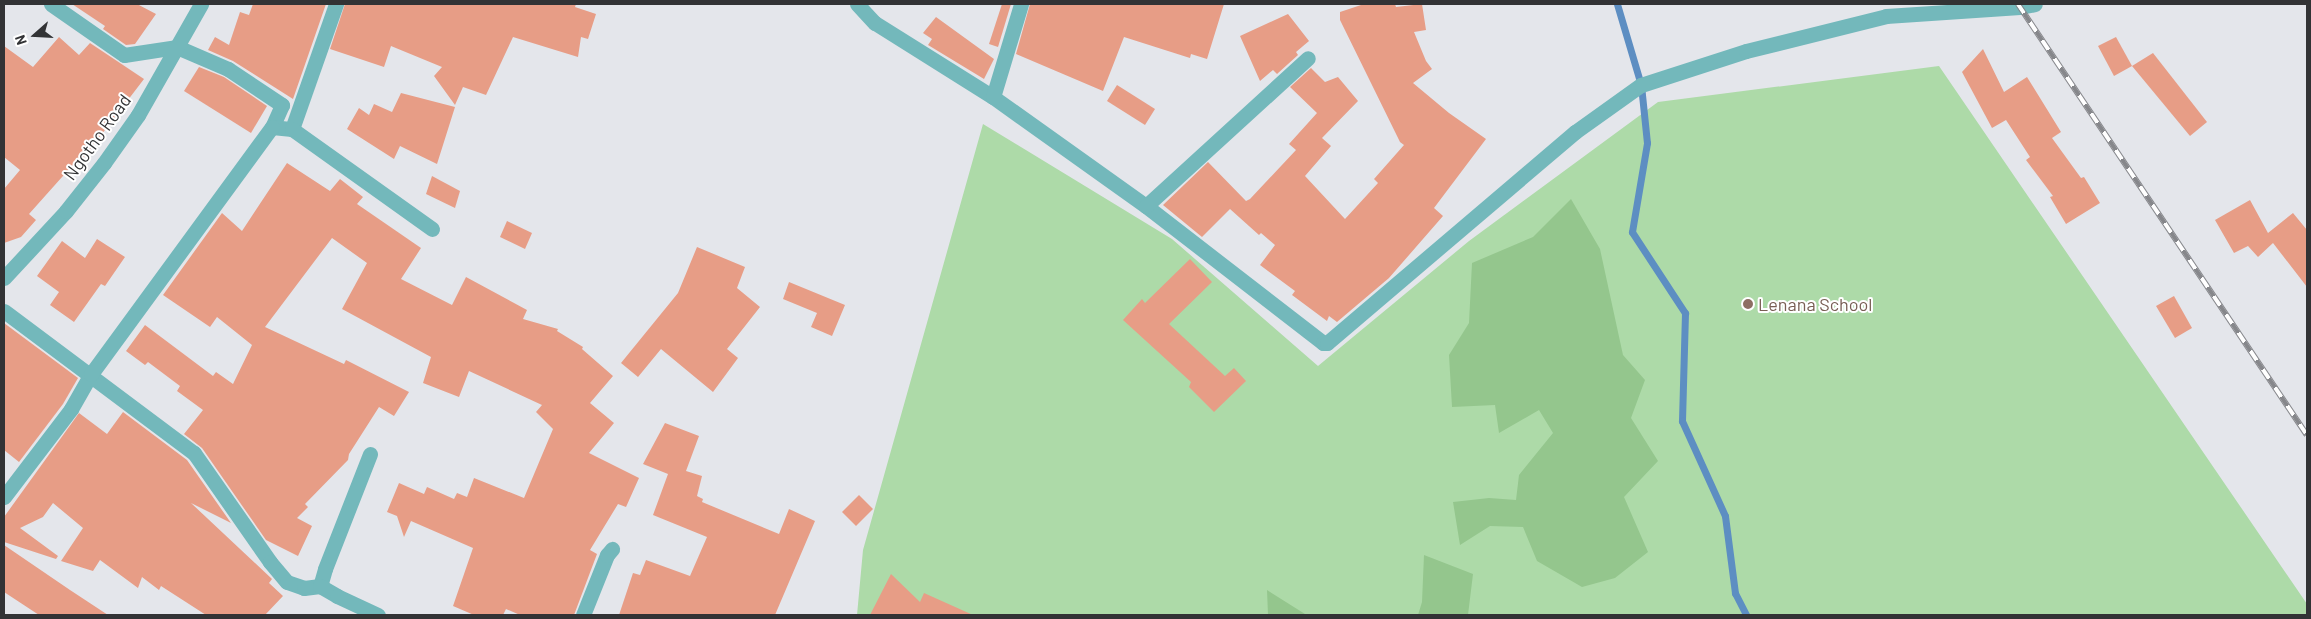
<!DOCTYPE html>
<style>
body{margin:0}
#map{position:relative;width:2311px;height:619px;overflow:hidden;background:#e4e6eb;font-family:Barlow,sans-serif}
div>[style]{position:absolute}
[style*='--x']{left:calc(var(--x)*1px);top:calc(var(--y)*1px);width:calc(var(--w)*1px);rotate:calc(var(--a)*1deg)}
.green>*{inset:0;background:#addaa8}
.forest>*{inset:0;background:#94c68d}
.stream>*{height:7px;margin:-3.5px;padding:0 3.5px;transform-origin:3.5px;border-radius:3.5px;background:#5d8ec2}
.building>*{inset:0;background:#e79d86}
.minor>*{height:15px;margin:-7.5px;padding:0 7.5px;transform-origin:7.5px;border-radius:7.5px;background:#73b8bb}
.rail>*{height:5.5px;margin-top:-2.75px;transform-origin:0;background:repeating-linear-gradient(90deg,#fff 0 11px,#86878b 0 22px);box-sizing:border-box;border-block:1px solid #86878b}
.dots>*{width:14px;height:14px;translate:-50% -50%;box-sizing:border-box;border:2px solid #fff;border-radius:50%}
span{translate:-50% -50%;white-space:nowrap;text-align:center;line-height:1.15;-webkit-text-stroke:4px #fff;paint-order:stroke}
.street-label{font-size:18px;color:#323335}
.education-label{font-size:18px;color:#785e54}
.left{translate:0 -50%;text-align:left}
.frame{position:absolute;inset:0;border:5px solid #323335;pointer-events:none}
.north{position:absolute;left:10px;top:10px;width:50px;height:50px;-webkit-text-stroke:4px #fff;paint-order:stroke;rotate:251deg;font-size:14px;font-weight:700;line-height:20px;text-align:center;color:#323335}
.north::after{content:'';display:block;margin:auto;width:18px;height:22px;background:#323335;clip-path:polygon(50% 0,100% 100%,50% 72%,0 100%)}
</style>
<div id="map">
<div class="green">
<i style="clip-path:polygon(1939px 66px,2307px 604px,2307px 615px,857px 615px,863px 550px,983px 124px,1172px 239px,1318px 366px,1469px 241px,1658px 102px)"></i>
</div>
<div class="forest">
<i style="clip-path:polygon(1571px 199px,1600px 249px,1623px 355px,1645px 380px,1631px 418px,1658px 461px,1624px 497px,1648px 552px,1615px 578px,1582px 587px,1537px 561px,1523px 527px,1490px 526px,1460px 545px,1453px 502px,1489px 498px,1516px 500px,1519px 475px,1553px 433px,1539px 410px,1499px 433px,1495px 405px,1452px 407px,1449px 355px,1469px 323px,1472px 263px,1533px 237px)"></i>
<i style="clip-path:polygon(1424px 555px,1473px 574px,1468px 615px,1418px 615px,1422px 602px)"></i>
<i style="clip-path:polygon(1267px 590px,1305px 614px,1308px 615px,1268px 615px)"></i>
</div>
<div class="stream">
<i style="--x:1617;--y:4;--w:84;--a:73.5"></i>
<i style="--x:1641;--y:85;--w:58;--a:84.1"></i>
<i style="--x:1647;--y:143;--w:90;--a:99.6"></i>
<i style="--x:1632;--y:232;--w:97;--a:56.8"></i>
<i style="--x:1685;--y:313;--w:108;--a:91.6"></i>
<i style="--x:1682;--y:421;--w:104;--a:65.6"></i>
<i style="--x:1725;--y:516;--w:78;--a:82.6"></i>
<i style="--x:1735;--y:593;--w:25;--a:63"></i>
</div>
<div class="building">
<i style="clip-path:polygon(72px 4px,137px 4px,156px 14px,135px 44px,126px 45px,103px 29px,105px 26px)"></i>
<i style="clip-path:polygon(253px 4px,326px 4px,293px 99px,233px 61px,208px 50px,215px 37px,229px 45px,240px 12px,249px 15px)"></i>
<i style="clip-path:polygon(345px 4px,576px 4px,575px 7px,596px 14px,588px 39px,581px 37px,578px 57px,513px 37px,486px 95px,463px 87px,455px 105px,434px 76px,442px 67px,391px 46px,384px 67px,330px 49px)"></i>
<i style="clip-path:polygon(1002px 4px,1011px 4px,998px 47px,989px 44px)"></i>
<i style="clip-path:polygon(1030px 4px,1224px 4px,1207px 59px,1191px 54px,1190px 58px,1124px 37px,1103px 91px,1016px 54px)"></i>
<i style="clip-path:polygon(1364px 4px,1395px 4px,1396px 7px,1422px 4px,1426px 30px,1414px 32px,1426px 61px,1432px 69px,1413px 83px,1449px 113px,1486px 139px,1434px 208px,1443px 216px,1389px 278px,1337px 322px,1329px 316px,1327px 321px,1292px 295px,1295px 291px,1260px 265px,1275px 245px,1261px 233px,1259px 235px,1230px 209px,1202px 237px,1163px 205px,1208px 162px,1246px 201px,1250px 199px,1296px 150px,1289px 144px,1317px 113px,1290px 87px,1311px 68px,1325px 82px,1338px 77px,1358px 101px,1322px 138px,1331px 146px,1305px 176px,1345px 219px,1378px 183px,1374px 179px,1404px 145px,1400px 142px,1340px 20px,1340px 12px)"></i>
<i style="clip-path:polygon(1288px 14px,1309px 41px,1296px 52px,1298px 55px,1277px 74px,1273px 70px,1260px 81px,1240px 36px)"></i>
<i style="clip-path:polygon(936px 17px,994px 59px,984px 79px,928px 45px,932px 39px,923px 33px)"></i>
<i style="clip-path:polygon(59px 37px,79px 55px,90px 43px,144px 79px,82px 160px,79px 158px,29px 214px,36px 220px,21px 237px,4px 243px,4px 189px,20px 170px,4px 157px,4px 46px,33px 67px)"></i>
<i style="clip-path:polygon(2116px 37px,2132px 66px,2114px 76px,2098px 46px)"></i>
<i style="clip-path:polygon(1983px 49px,2004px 92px,2027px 77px,2061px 132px,2052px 138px,2081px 178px,2084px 177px,2100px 203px,2066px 224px,2050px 197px,2053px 196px,2026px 160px,2030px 157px,2006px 120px,1992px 128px,1962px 72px)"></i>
<i style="clip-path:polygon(2153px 53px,2207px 122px,2190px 136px,2132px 66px)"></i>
<i style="clip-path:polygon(199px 67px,224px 77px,267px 106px,251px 133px,184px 91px)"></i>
<i style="clip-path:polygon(1117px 85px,1155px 109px,1145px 125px,1107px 101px)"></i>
<i style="clip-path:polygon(401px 93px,455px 107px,437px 164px,400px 146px,394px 159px,347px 129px,359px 108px,369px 115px,374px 104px,392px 112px)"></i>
<i style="clip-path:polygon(287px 163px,330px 191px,340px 179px,363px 197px,357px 204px,421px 248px,401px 279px,452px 305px,466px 277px,527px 310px,523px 319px,558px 329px,557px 331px,583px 347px,582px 349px,613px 376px,590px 403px,614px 423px,589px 453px,639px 478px,626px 507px,618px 504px,590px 550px,597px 554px,574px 615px,520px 615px,506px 609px,503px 615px,474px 615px,453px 606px,473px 548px,411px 521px,404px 537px,397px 516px,387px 512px,399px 483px,424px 494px,427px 487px,454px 499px,457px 493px,467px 497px,474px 478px,524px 498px,553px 429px,536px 412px,542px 405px,469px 371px,459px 397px,423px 383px,431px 357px,342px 309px,367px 263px,332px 238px,265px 327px,344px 364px,346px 360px,409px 392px,394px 416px,379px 407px,349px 454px,348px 460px,305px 504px,308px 507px,297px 518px,312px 526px,298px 556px,266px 540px,202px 448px,184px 434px,203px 410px,177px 391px,180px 386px,148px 362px,145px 365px,126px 351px,145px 325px,213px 376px,216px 372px,233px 384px,252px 345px,217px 317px,210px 327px,163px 295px,222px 213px,242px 231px)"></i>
<i style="clip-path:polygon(432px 176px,460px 191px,455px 208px,426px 194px)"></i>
<i style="clip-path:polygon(2250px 200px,2268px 233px,2293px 213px,2307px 230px,2307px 287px,2273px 243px,2258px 257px,2248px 246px,2234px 253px,2215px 220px)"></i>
<i style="clip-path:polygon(507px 221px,532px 233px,525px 249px,500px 237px)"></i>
<i style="clip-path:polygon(97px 239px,125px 257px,105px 286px,101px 284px,74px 322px,50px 305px,59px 292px,37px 276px,62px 241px,85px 258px)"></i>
<i style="clip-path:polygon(697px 247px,745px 267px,737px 288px,760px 307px,727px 349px,738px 358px,713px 392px,661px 349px,638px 377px,621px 363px,678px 293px)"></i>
<i style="clip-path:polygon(1190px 259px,1212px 282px,1169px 324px,1225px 376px,1234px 368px,1246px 381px,1214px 412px,1189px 387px,1191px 382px,1123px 320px,1142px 299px,1145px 303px)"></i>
<i style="clip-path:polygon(789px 282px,845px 305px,832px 336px,811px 327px,817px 313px,783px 299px)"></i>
<i style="clip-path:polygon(2174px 296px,2192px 328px,2175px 338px,2156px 306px)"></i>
<i style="clip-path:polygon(4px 323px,78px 378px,63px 404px,19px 462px,4px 450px)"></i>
<i style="clip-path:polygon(123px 412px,187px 460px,231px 523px,191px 503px,272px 579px,269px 583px,283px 596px,265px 615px,206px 615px,161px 586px,159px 590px,142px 577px,138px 588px,100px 560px,93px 571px,61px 561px,83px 528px,53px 503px,43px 517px,20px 528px,58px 556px,56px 559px,4px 542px,4px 517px,79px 413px,107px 434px)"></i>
<i style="clip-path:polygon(665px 423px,699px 436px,686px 471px,702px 476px,697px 496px,703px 499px,702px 502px,779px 534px,789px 509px,815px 521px,775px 615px,619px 615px,633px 573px,640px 575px,646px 560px,690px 576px,707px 537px,653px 515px,668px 474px,643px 464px)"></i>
<i style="clip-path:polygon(859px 495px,873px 509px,856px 526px,842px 512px)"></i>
<i style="clip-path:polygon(4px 545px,70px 590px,108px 615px,39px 615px,4px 592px)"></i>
<i style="clip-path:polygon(891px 574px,920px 602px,924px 593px,973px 615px,870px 615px)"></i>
</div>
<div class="minor">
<i style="--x:51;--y:4;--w:89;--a:34.9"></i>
<i style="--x:124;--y:55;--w:54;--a:-8.6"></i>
<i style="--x:177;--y:47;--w:56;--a:23.3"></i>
<i style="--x:228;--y:69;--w:65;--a:33.7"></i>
<i style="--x:282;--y:105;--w:24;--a:114"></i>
<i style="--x:272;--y:127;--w:20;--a:6"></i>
<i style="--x:292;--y:129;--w:133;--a:-70.6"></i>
<i style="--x:857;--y:4;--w:26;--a:47"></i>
<i style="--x:875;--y:23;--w:139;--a:32.1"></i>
<i style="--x:993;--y:97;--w:188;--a:35.5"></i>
<i style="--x:1146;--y:206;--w:224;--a:37.7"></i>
<i style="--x:1323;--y:343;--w:4;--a:0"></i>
<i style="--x:1327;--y:343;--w:326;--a:-40.4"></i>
<i style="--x:1575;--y:132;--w:81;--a:-35.5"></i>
<i style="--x:1641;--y:85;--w:110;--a:-17.9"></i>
<i style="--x:1746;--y:51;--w:144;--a:-14"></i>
<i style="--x:1886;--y:16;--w:134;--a:-3.8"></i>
<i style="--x:2020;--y:7;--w:15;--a:-11"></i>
<i style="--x:993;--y:97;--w:97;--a:-73.2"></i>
<i style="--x:292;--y:129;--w:172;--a:35.5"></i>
<i style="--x:1146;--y:206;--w:219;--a:-42.4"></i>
<i style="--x:4;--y:278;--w:91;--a:-47.2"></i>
<i style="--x:66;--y:211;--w:61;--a:-51.6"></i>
<i style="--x:104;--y:163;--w:59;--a:-54.7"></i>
<i style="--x:138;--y:115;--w:128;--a:-60.4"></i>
<i style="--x:4;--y:311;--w:237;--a:36.8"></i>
<i style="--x:194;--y:453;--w:133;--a:55.1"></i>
<i style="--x:270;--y:562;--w:26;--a:50"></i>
<i style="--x:287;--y:582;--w:18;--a:19"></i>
<i style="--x:304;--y:588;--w:16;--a:-7"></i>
<i style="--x:370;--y:454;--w:123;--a:111.4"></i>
<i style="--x:325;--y:569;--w:18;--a:106"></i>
<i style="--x:320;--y:586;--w:20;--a:30"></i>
<i style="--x:337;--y:596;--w:45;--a:24.9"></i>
<i style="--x:4;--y:497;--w:111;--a:-52.7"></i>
<i style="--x:71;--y:409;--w:40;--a:-60.3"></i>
<i style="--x:91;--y:374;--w:306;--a:-53.8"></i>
<i style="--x:583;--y:615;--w:65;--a:-68.2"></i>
<i style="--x:607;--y:555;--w:8;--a:-50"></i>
</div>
<div class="rail">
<i style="--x:2018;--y:4;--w:519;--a:56.16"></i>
</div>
<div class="dots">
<i style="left:1748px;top:304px;background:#8d6e63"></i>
</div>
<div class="street-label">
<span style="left:97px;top:137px;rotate:-54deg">Ngotho Road</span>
</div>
<div class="education-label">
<span class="left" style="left:1758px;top:304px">Lenana School</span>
</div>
<div class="frame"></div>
<div class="north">N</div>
</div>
